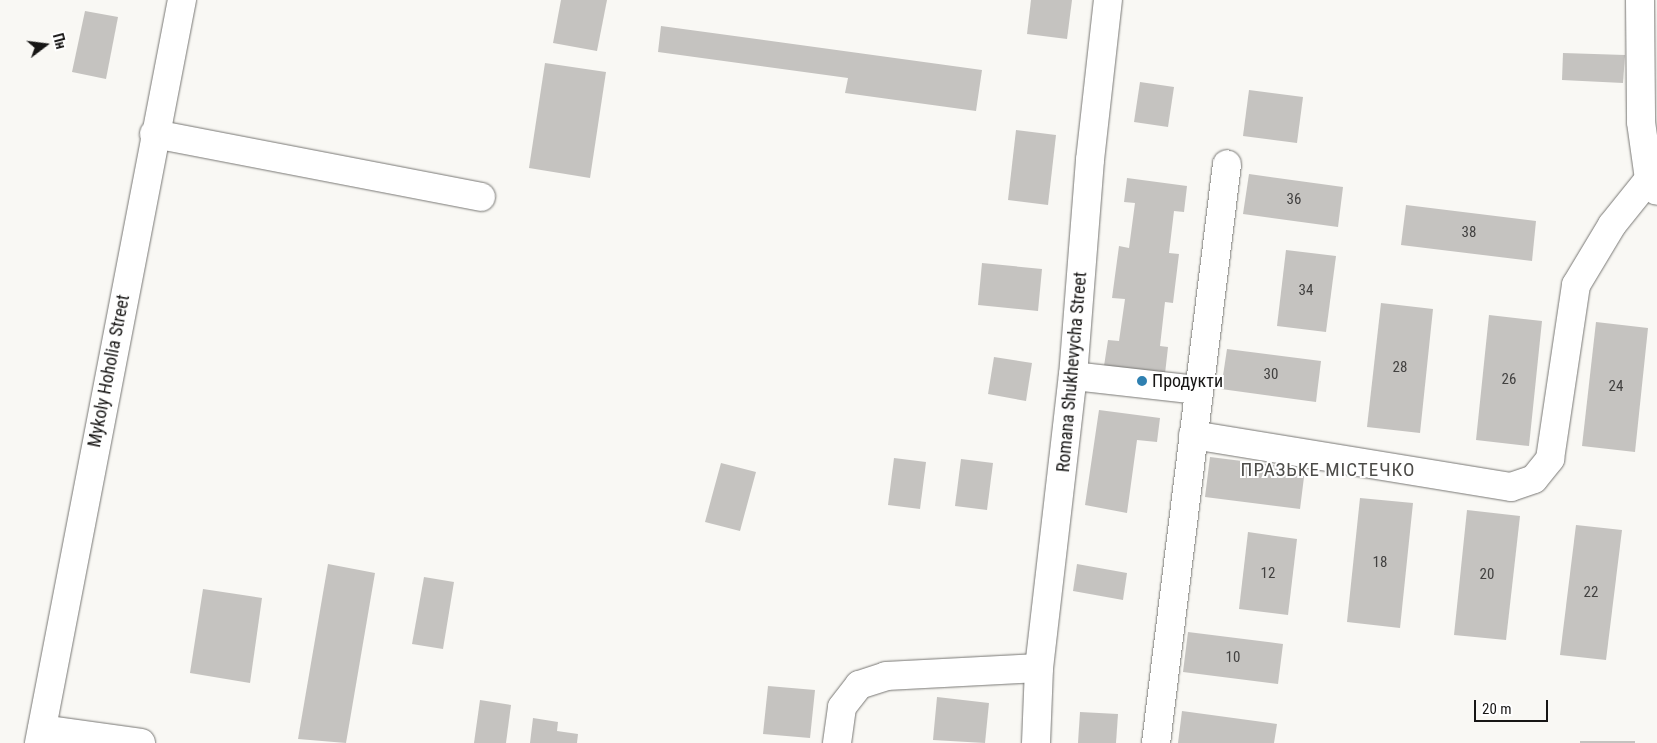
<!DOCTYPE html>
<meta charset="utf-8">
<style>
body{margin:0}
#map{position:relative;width:1657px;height:743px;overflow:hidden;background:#f9f8f4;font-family:"Roboto Condensed",sans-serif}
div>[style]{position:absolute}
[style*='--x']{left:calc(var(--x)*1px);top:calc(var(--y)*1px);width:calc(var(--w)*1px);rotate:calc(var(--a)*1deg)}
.building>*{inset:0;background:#c5c3c0}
.roads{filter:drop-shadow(0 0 1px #787774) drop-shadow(0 0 1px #787774)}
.minor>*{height:28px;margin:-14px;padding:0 14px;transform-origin:14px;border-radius:14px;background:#fff}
.dots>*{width:14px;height:14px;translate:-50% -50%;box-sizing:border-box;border:2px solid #fff;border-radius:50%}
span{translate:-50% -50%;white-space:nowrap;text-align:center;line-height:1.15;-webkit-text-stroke:4px #fff;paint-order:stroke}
.number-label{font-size:15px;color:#424140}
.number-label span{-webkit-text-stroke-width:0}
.street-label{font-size:18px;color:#171615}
.poi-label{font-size:18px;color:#171615}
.left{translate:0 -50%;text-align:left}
.neighbourhood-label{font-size:19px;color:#4d4c49;letter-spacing:1px}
.north{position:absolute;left:20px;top:20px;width:50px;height:50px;-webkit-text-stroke:4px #fff;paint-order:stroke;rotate:75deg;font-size:14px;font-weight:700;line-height:20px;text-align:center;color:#171615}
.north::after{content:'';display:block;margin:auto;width:18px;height:22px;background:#171615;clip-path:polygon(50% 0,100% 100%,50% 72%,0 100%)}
.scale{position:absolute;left:1474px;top:700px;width:74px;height:22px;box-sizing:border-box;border:2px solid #171615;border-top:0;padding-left:6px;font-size:15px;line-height:18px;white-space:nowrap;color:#171615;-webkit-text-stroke:4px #fff;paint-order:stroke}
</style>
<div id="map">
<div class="building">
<i style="clip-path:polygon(561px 0,607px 0,597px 51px,553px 43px)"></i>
<i style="clip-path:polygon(1031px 0,1072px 0,1067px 39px,1027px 34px)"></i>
<i style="clip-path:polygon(85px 11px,118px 17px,106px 79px,72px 72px)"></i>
<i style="clip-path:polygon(661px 26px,982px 70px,976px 111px,845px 93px,848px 78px,658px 52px)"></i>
<i style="clip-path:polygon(1563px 53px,1625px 55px,1623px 83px,1562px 80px)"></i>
<i style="clip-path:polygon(545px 63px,606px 72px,590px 178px,529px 168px)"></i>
<i style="clip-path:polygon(1140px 82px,1174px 87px,1168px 127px,1134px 122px)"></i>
<i style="clip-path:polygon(1249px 90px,1303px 97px,1297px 143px,1243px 136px)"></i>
<i style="clip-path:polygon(1016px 130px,1056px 135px,1048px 205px,1008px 200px)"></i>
<i style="clip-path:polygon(1249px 174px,1343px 187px,1338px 227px,1243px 214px)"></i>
<i style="clip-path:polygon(1127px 178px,1187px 186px,1184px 212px,1174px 211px,1169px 253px,1179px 254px,1173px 303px,1165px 302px,1160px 346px,1168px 347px,1165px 374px,1104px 366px,1108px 340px,1119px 341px,1125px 299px,1112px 298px,1119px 246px,1129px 248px,1135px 203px,1124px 202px)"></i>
<i style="clip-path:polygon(1406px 205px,1536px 221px,1532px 261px,1401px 245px)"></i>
<i style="clip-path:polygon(1286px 250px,1336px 256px,1326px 332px,1277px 326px)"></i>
<i style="clip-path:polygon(982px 263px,1042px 269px,1038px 311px,978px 305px)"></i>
<i style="clip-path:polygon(1381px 303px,1433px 309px,1420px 433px,1367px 427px)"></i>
<i style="clip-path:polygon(1489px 315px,1542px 321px,1529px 446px,1476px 440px)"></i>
<i style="clip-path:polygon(1596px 322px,1648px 328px,1635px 452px,1582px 446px)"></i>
<i style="clip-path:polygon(1227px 349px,1321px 361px,1316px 402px,1221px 389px)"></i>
<i style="clip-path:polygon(994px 357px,1032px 363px,1026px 401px,988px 394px)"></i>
<i style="clip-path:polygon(1099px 410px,1160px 418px,1157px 442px,1137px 440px,1127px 513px,1085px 505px)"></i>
<i style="clip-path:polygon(1210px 457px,1305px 469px,1300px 509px,1205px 497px)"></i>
<i style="clip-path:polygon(894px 458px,926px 462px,920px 509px,888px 505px)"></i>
<i style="clip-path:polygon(961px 459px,993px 463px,987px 510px,955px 506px)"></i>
<i style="clip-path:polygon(721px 463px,756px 472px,740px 531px,705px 522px)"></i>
<i style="clip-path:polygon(1360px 498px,1413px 503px,1400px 628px,1347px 622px)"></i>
<i style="clip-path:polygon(1467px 510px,1520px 516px,1506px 640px,1454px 635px)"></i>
<i style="clip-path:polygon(1576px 525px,1622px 530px,1606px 660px,1560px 655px)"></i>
<i style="clip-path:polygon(1248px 532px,1297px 539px,1288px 615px,1239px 609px)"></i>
<i style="clip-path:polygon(328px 564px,375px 573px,346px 743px,298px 739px)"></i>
<i style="clip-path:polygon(1077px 564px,1127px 573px,1123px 600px,1073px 591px)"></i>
<i style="clip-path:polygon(424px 577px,454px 582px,443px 649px,412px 644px)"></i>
<i style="clip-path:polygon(203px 589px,262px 598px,250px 683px,190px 673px)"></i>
<i style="clip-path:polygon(1188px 632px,1283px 644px,1278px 684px,1183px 672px)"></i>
<i style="clip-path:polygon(768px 686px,815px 690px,810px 738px,763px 734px)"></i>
<i style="clip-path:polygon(937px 697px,989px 703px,985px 743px,933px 740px)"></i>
<i style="clip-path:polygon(480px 700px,511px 705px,506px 743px,474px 743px)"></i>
<i style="clip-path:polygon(1182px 711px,1277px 724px,1274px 743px,1178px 743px)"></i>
<i style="clip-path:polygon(1080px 712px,1118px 714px,1116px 743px,1078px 743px)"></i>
<i style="clip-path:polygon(533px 718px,558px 722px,557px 731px,578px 734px,577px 743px,530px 743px)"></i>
<i style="clip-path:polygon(1580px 741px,1635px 741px,1635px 743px,1580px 743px)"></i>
</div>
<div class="roads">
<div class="minor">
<i style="--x:1640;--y:0;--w:122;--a:89.5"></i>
<i style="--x:1641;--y:122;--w:58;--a:82"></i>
<i style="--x:1649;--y:179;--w:14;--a:56"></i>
<i style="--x:154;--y:134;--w:333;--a:10.9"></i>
<i style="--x:1073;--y:376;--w:126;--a:6.4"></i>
<i style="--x:1193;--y:435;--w:322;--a:9.3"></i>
<i style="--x:1511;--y:487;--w:24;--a:-19"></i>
<i style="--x:1534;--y:479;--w:26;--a:-51"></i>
<i style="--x:1550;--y:459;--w:176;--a:-81.5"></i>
<i style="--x:1576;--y:285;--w:70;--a:-59"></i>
<i style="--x:1612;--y:225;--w:59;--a:-51.2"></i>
<i style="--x:42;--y:729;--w:100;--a:8"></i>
<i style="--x:39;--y:743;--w:757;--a:-79.11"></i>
<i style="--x:837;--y:743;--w:36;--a:-82"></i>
<i style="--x:842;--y:707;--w:28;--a:-52"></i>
<i style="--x:859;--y:685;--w:28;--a:-18"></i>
<i style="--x:886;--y:676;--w:153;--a:-3"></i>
<i style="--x:1036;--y:743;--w:75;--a:-87.7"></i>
<i style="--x:1039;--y:668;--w:294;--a:-83.4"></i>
<i style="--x:1073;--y:376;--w:217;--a:-85.5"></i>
<i style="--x:1090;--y:160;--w:161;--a:-83.6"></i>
<i style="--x:1156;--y:743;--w:583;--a:-83.01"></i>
</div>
</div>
<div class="dots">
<i style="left:1142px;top:381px;background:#2f80b1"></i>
</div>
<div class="number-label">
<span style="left:1294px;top:200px">36</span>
<span style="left:1469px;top:233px">38</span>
<span style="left:1306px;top:291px">34</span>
<span style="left:1400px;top:368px">28</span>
<span style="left:1271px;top:375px">30</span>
<span style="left:1509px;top:380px">26</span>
<span style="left:1616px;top:387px">24</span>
<span style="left:1380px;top:563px">18</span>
<span style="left:1268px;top:574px">12</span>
<span style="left:1487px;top:575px">20</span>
<span style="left:1591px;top:593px">22</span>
<span style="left:1233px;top:658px">10</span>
</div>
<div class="street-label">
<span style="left:109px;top:371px;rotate:-79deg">Mykoly Hoholia Street</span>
<span style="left:1072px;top:372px;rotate:-85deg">Romana Shukhevycha Street</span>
</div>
<div class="poi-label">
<span class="left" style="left:1152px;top:381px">Продукти</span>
</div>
<div class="neighbourhood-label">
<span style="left:1328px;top:470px">ПРАЗЬКЕ МІСТЕЧКО</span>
</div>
<div class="north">Пн</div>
<div class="scale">20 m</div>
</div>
